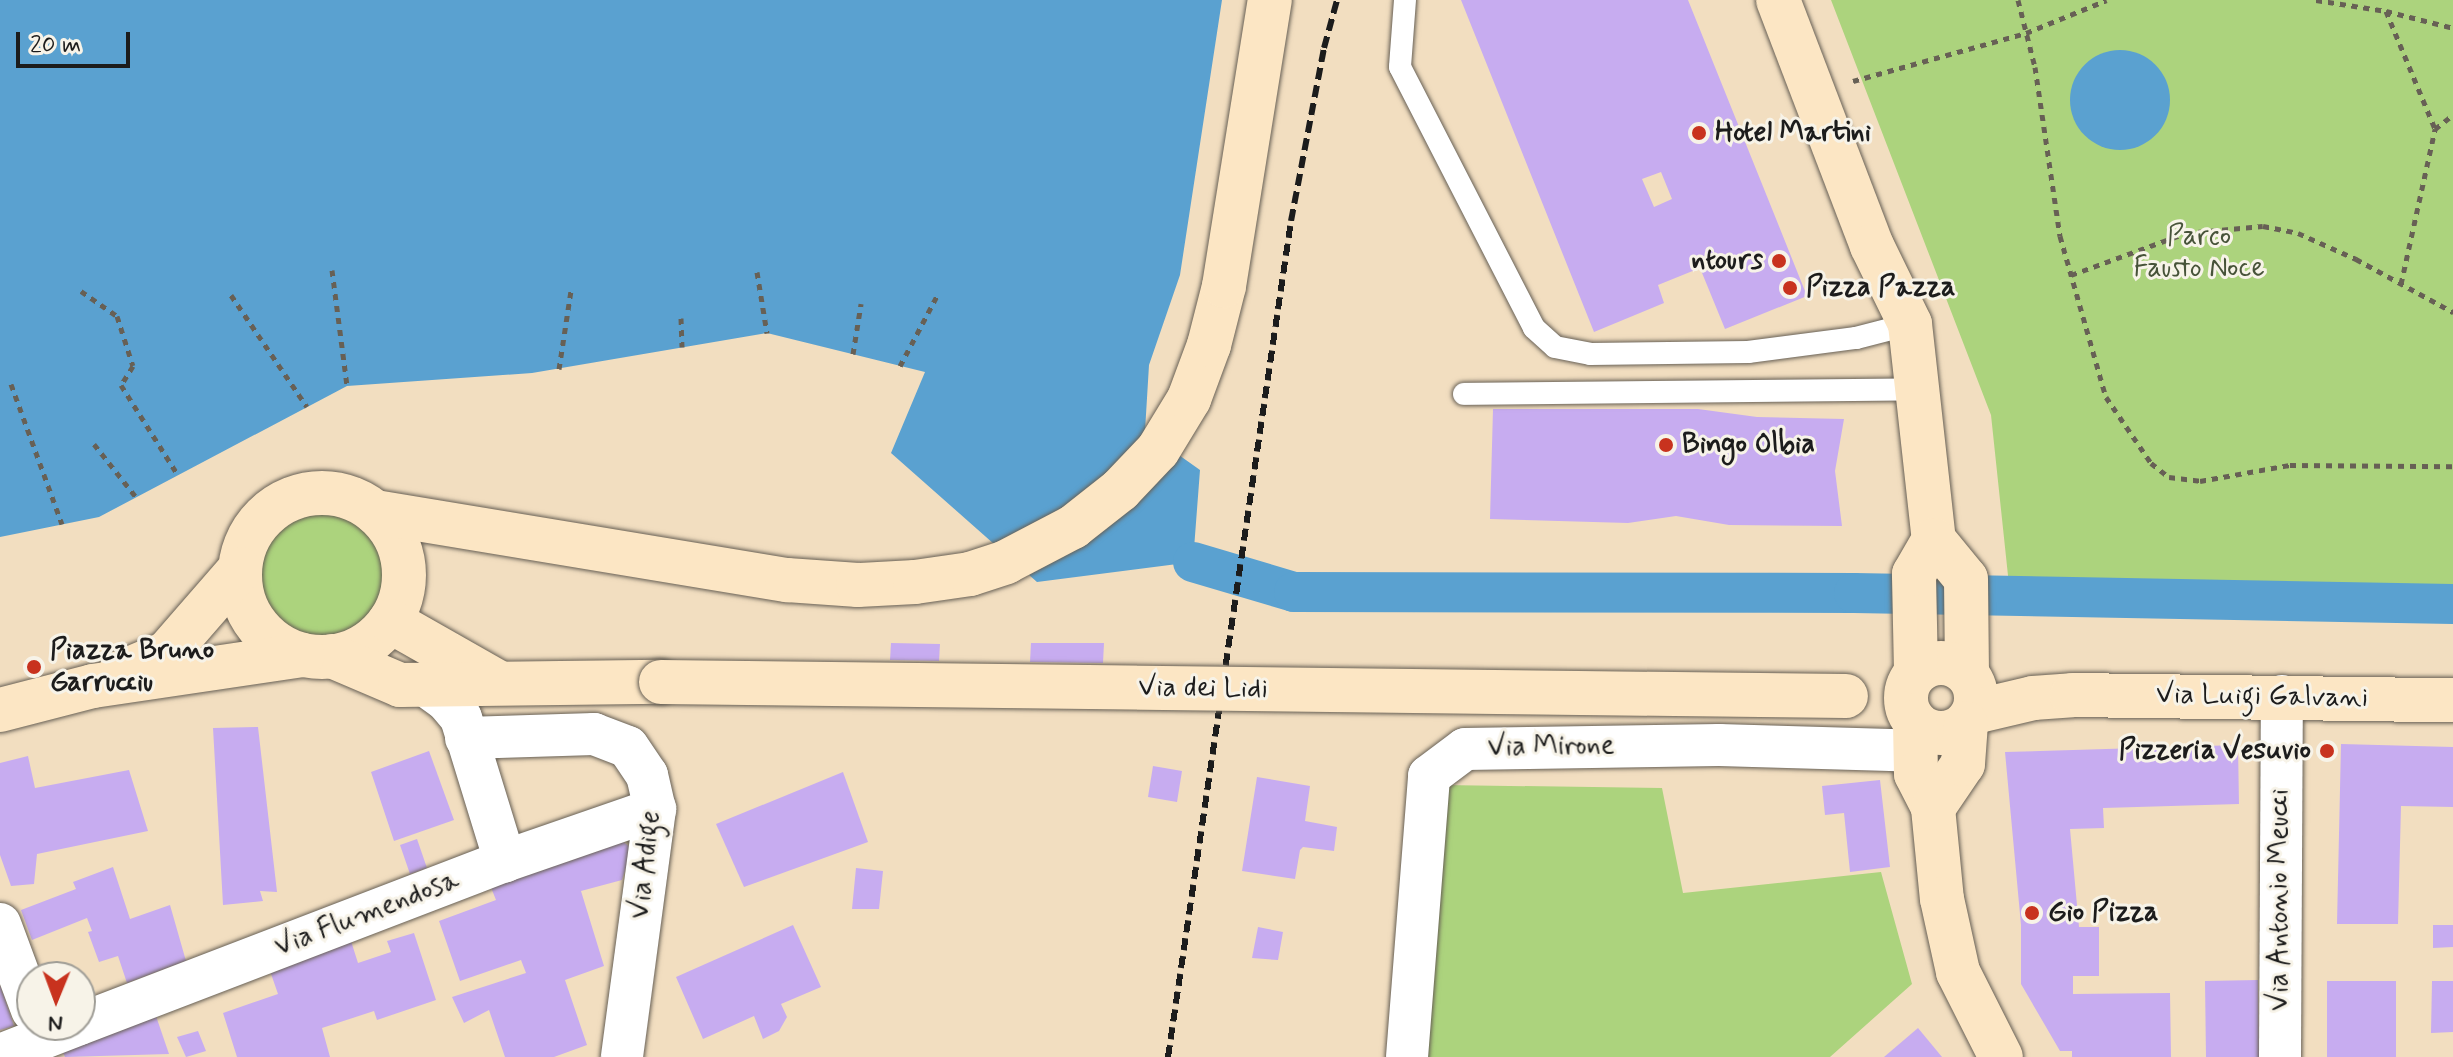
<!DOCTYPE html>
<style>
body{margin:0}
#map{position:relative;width:2453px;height:1057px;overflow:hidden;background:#f2dec0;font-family:Mynerve,sans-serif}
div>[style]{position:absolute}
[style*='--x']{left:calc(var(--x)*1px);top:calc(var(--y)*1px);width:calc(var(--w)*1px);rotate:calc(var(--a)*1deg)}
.green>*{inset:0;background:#acd37d}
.round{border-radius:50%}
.water>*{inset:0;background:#5aa1d0}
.canal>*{height:40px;margin:-20px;padding:0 20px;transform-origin:20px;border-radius:20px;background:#5aa1d0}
.building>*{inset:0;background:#c7acf0}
.path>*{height:5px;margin-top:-2.5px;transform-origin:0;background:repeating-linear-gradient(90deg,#676055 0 6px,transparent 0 12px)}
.roads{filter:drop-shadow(0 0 2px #676055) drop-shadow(0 0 2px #676055)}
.lane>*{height:22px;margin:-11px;padding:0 11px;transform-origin:11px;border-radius:11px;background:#fff}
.street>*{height:42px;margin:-21px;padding:0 21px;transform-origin:21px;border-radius:21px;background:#fff}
.secondary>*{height:44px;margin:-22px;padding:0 22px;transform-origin:22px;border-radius:22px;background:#fce6c4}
.secondary>.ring{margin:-22px;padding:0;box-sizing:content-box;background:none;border:44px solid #fce6c4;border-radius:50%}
.rail>*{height:6px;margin-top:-3px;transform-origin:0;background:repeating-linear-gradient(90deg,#1c1c1c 0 12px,transparent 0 18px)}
.bridges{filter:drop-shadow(0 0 2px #676055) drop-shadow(0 0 2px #676055)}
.secondary-bridge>*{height:44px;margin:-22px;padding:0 22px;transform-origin:22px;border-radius:22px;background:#fce6c4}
.dots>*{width:22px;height:22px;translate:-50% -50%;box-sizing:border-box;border:4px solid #f7f3e8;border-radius:50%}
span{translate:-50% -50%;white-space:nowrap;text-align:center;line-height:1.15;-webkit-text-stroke:6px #f7f3e8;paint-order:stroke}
.poi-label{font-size:28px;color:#1c1c1c;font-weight:700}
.left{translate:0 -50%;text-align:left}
.right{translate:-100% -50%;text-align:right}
.park-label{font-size:28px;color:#475339}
.street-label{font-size:28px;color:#1c1c1c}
.north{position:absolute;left:16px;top:961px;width:80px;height:80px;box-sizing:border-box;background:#f7f3e8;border:2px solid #9f9d96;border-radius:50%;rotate:181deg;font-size:22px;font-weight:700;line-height:32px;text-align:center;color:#1c1c1c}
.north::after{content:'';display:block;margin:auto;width:28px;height:36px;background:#c8321e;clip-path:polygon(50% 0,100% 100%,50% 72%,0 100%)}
.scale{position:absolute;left:16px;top:32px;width:114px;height:36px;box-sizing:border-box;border:4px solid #1c1c1c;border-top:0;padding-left:10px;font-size:24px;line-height:28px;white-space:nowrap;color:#1c1c1c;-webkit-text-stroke:6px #f7f3e8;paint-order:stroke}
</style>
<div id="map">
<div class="green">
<i style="clip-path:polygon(1831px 0,2453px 0,2453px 587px,2009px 585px,1991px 415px)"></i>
<i class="round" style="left:253px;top:508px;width:134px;height:134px"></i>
<i style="clip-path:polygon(1443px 785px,1662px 788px,1683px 893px,1881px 872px,1912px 984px,1830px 1057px,1427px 1057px)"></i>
</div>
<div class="water">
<i style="clip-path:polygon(0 0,1222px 0,1180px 275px,1149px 365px,1145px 431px,1200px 470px,1193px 562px,1037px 582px,891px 453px,925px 372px,767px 333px,532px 373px,347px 386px,99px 517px,0 537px)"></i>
<i class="round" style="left:2070px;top:50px;width:100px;height:100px"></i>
</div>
<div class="canal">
<i style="--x:1193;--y:562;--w:105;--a:16.5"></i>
<i style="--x:1294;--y:592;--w:560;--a:0.1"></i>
<i style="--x:1854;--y:593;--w:599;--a:1.05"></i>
</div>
<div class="building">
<i style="clip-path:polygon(evenodd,1461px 0,1688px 0,1807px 296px,1725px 329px,1700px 268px,1658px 285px,1664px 303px,1594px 332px,1461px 0,1661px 172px,1672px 199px,1654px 207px,1642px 179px,1661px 172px)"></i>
<i style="clip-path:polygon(1493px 409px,1698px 409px,1757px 417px,1844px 419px,1835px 471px,1842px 526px,1729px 525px,1676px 516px,1628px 523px,1490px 519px)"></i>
<i style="clip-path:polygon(891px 643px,940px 644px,939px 661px,890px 660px)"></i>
<i style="clip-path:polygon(1031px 643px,1104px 643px,1103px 663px,1030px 662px)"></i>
<i style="clip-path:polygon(258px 727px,277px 892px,260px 891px,263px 901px,223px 905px,213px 728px)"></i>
<i style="clip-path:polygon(2341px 744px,2453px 747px,2453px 807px,2401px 806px,2398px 924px,2337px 924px)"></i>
<i style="clip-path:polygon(2238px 745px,2239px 804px,2103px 808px,2104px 828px,2070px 829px,2079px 927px,2099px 927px,2099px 976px,2073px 976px,2073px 994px,2170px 993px,2171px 1057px,2072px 1057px,2072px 1051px,2060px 1051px,2021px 984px,2021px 925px,2005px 752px)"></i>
<i style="clip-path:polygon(429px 751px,454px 820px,394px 841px,371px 772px)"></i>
<i style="clip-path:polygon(28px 756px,35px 788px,129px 770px,148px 831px,37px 854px,34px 884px,11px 886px,0 855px,0 763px)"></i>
<i style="clip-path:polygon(1153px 766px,1182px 771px,1177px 802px,1148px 797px)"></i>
<i style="clip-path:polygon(843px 772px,868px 842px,744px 887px,716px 824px)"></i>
<i style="clip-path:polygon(1257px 777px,1310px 786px,1305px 821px,1337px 827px,1334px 851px,1303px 847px,1300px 850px,1295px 879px,1242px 871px)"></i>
<i style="clip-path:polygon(1880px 780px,1890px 867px,1850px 872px,1844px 813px,1825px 815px,1822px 786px)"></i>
<i style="clip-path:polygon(417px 839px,427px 868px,410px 874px,400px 845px)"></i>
<i style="clip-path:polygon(620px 840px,632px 848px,622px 880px,581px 891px,604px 966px,565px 980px,587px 1045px,554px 1057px,505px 1057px,489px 1010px,464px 1023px,452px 997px,526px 973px,521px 960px,460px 981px,439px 921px,496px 900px,490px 885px)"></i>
<i style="clip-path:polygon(113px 867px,130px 919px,170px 905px,186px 961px,127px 983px,118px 956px,99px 962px,88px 932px,92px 931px,87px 918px,32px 940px,21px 910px,76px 889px,73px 882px)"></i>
<i style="clip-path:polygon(856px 868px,883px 871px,879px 909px,852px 909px)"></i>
<i style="clip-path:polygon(793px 925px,821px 987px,781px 1004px,787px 1017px,779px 1031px,763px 1039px,754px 1016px,703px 1039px,676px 977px)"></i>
<i style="clip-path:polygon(2433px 925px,2453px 925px,2453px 947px,2433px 948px)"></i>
<i style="clip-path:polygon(1258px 927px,1283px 932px,1278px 960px,1252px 958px)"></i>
<i style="clip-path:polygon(414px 933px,436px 1000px,377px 1020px,374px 1011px,322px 1028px,330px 1057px,237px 1057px,223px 1013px,278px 994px,269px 968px,351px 941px,358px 963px,391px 952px,387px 941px)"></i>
<i style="clip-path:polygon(2258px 980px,2259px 1057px,2206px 1057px,2205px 981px)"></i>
<i style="clip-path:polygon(2327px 981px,2396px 981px,2396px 1057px,2327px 1057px)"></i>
<i style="clip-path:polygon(2432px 981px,2453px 981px,2453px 1032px,2431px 1033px)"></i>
<i style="clip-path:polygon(0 985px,14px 1026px,0 1030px)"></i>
<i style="clip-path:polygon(156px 1016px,169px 1054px,65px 1057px,61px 1048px)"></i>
<i style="clip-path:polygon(1918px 1028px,1942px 1057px,1884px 1057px)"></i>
<i style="clip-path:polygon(198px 1031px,206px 1051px,186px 1057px,177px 1037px)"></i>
</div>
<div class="path">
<i style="--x:2018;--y:0;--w:69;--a:75.8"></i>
<i style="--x:2035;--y:67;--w:171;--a:81.6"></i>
<i style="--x:2060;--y:236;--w:167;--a:74.1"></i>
<i style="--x:2106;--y:397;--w:80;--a:55.7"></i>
<i style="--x:2151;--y:463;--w:23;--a:38"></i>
<i style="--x:2169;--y:477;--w:31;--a:7"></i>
<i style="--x:2200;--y:481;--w:91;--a:-10.1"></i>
<i style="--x:2290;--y:465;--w:163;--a:0.4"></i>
<i style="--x:2316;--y:0;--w:71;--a:8.9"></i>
<i style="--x:2386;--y:11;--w:69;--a:14.2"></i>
<i style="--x:2386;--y:11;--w:128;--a:67.4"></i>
<i style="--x:1853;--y:81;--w:180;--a:-15.5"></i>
<i style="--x:2026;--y:33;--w:87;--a:-22.2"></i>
<i style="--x:332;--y:270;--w:117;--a:82.6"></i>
<i style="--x:757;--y:272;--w:62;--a:80.7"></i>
<i style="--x:2071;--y:275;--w:122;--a:-20.1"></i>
<i style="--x:2186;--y:233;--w:77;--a:-5.2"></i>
<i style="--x:2263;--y:226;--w:36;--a:11"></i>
<i style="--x:2298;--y:233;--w:64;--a:24.1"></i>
<i style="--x:2356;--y:259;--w:111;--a:28.7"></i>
<i style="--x:2401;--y:284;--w:159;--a:-77.6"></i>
<i style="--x:2435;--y:129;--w:23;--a:-38"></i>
<i style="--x:81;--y:291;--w:44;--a:34.8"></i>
<i style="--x:117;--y:316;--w:52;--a:72.3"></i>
<i style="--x:133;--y:366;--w:22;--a:122"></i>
<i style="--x:121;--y:385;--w:107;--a:57.7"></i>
<i style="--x:231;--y:295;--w:135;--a:55.8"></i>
<i style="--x:681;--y:318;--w:29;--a:88"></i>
<i style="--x:853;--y:354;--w:51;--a:-80.9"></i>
<i style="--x:900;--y:366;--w:81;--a:-62.2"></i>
<i style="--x:559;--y:369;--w:79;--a:-81.3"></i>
<i style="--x:11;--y:384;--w:149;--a:70"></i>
<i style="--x:94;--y:444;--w:68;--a:51.6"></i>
</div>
<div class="roads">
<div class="lane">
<i style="--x:1405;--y:0;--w:67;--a:94.3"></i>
<i style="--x:1400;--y:67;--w:293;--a:62.8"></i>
<i style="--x:1534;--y:328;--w:28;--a:42"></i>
<i style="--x:1555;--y:347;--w:36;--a:11"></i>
<i style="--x:1590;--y:354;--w:158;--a:-0.7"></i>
<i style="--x:1748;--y:352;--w:109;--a:-7.4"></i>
<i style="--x:1856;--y:338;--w:56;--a:-14.5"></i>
<i style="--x:1464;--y:394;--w:453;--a:-0.6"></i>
</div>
<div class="street">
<i style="--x:425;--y:685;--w:26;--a:36"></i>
<i style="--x:446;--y:700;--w:23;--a:50"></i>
<i style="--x:461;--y:718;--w:150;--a:72.9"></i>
<i style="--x:466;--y:738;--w:128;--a:-1.8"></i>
<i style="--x:594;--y:734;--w:36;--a:21"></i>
<i style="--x:628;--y:747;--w:34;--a:56"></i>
<i style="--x:647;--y:775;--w:35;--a:77"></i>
<i style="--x:655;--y:809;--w:250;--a:97.6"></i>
<i style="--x:0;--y:924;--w:92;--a:69.6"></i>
<i style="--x:80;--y:1024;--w:455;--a:-21"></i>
<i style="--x:505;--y:861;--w:159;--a:-19.1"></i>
<i style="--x:0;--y:1055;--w:83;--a:-21.3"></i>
<i style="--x:1407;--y:1057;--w:282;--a:-85.5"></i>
<i style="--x:1429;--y:776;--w:45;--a:-36.9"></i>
<i style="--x:1465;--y:749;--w:254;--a:-0.9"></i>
<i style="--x:1719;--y:745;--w:197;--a:1.7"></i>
<i style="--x:2280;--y:1057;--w:361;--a:-89.7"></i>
</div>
<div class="secondary">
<i style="--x:1778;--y:0;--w:263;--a:69.1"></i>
<i style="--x:1872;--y:246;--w:87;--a:64"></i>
<i style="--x:1910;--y:324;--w:217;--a:83.7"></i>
<i style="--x:1934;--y:540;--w:50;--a:50.6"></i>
<i style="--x:1966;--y:579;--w:94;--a:89.4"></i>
<i class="ring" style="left:240px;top:493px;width:120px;height:120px"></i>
<i style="--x:375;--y:512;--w:418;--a:9.4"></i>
<i style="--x:787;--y:580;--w:71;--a:4"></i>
<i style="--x:858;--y:585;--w:57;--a:-3"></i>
<i style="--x:915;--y:582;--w:56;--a:-8.3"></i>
<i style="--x:970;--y:574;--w:38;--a:-18"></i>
<i style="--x:1006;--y:562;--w:76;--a:-27.6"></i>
<i style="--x:1073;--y:527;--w:60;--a:-38.2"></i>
<i style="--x:1120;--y:490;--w:55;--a:-46.5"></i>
<i style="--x:1158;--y:450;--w:60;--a:-58.7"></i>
<i style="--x:1189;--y:399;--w:58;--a:-69.7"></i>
<i style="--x:1209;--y:345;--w:61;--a:-75.7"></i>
<i style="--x:1224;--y:286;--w:290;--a:-80.9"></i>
<i style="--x:390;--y:621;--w:125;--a:29.6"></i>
<i style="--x:332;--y:656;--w:74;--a:23.1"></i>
<i style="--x:400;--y:685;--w:261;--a:-0.7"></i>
<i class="ring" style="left:1906px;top:663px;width:26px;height:26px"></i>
<i style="--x:1916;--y:672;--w:98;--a:-91.2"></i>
<i style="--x:1914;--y:574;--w:39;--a:-60"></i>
<i style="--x:120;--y:673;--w:51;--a:-23.1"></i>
<i style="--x:167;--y:653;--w:111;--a:-49"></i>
<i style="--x:0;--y:710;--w:96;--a:-14.5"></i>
<i style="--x:93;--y:686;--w:212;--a:-8.4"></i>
<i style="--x:1974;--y:712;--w:61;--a:-13.3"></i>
<i style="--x:2033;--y:698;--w:39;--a:-4"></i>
<i style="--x:2072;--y:695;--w:381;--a:0.8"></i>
<i style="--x:1915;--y:722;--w:52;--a:88.9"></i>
<i style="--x:1916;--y:774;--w:38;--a:63"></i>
<i style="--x:1933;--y:808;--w:91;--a:84.4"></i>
<i style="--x:1942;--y:899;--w:75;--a:77.6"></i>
<i style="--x:1958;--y:972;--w:95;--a:63.2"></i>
<i style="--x:1933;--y:808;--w:53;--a:-55.7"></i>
<i style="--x:1963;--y:764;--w:41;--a:-85.8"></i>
</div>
</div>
<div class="rail">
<i style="--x:1168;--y:1057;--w:845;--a:-81.63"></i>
<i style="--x:1291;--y:221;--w:176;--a:-79.2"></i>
<i style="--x:1324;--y:48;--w:50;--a:-74.8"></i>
</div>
<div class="bridges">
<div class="secondary-bridge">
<i style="--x:661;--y:682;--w:1185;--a:0.68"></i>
</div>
</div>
<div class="dots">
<i style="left:1699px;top:133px;background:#c8321e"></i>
<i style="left:1779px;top:261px;background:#c8321e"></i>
<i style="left:1790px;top:288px;background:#c8321e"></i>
<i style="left:1666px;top:445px;background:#c8321e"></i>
<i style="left:34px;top:667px;background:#c8321e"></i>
<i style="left:2327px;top:751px;background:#c8321e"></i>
<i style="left:2032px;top:913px;background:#c8321e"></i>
</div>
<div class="poi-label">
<span class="left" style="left:1715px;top:133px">Hotel Martini</span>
<span class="right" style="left:1763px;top:261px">ntours</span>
<span class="left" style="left:1806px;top:288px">Pizza Pazza</span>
<span class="left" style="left:1682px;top:445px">Bingo Olbia</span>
<span class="left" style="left:50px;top:667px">Piazza Bruno<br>Garrucciu</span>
<span class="right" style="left:2311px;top:751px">Pizzeria Vesuvio</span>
<span class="left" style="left:2048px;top:913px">Gio Pizza</span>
</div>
<div class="park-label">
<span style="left:2199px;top:253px">Parco<br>Fausto Noce</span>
</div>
<div class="street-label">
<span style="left:1203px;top:689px;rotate:1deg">Via dei Lidi</span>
<span style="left:2262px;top:697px;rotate:1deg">Via Luigi Galvani</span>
<span style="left:1551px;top:747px;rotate:-1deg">Via Mirone</span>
<span style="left:646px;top:865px;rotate:-84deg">Via Adige</span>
<span style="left:2280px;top:900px;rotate:-90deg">Via Antonio Meucci</span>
<span style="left:367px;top:914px;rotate:-21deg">Via Flumendosa</span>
</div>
<div class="north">N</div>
<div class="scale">20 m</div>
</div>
